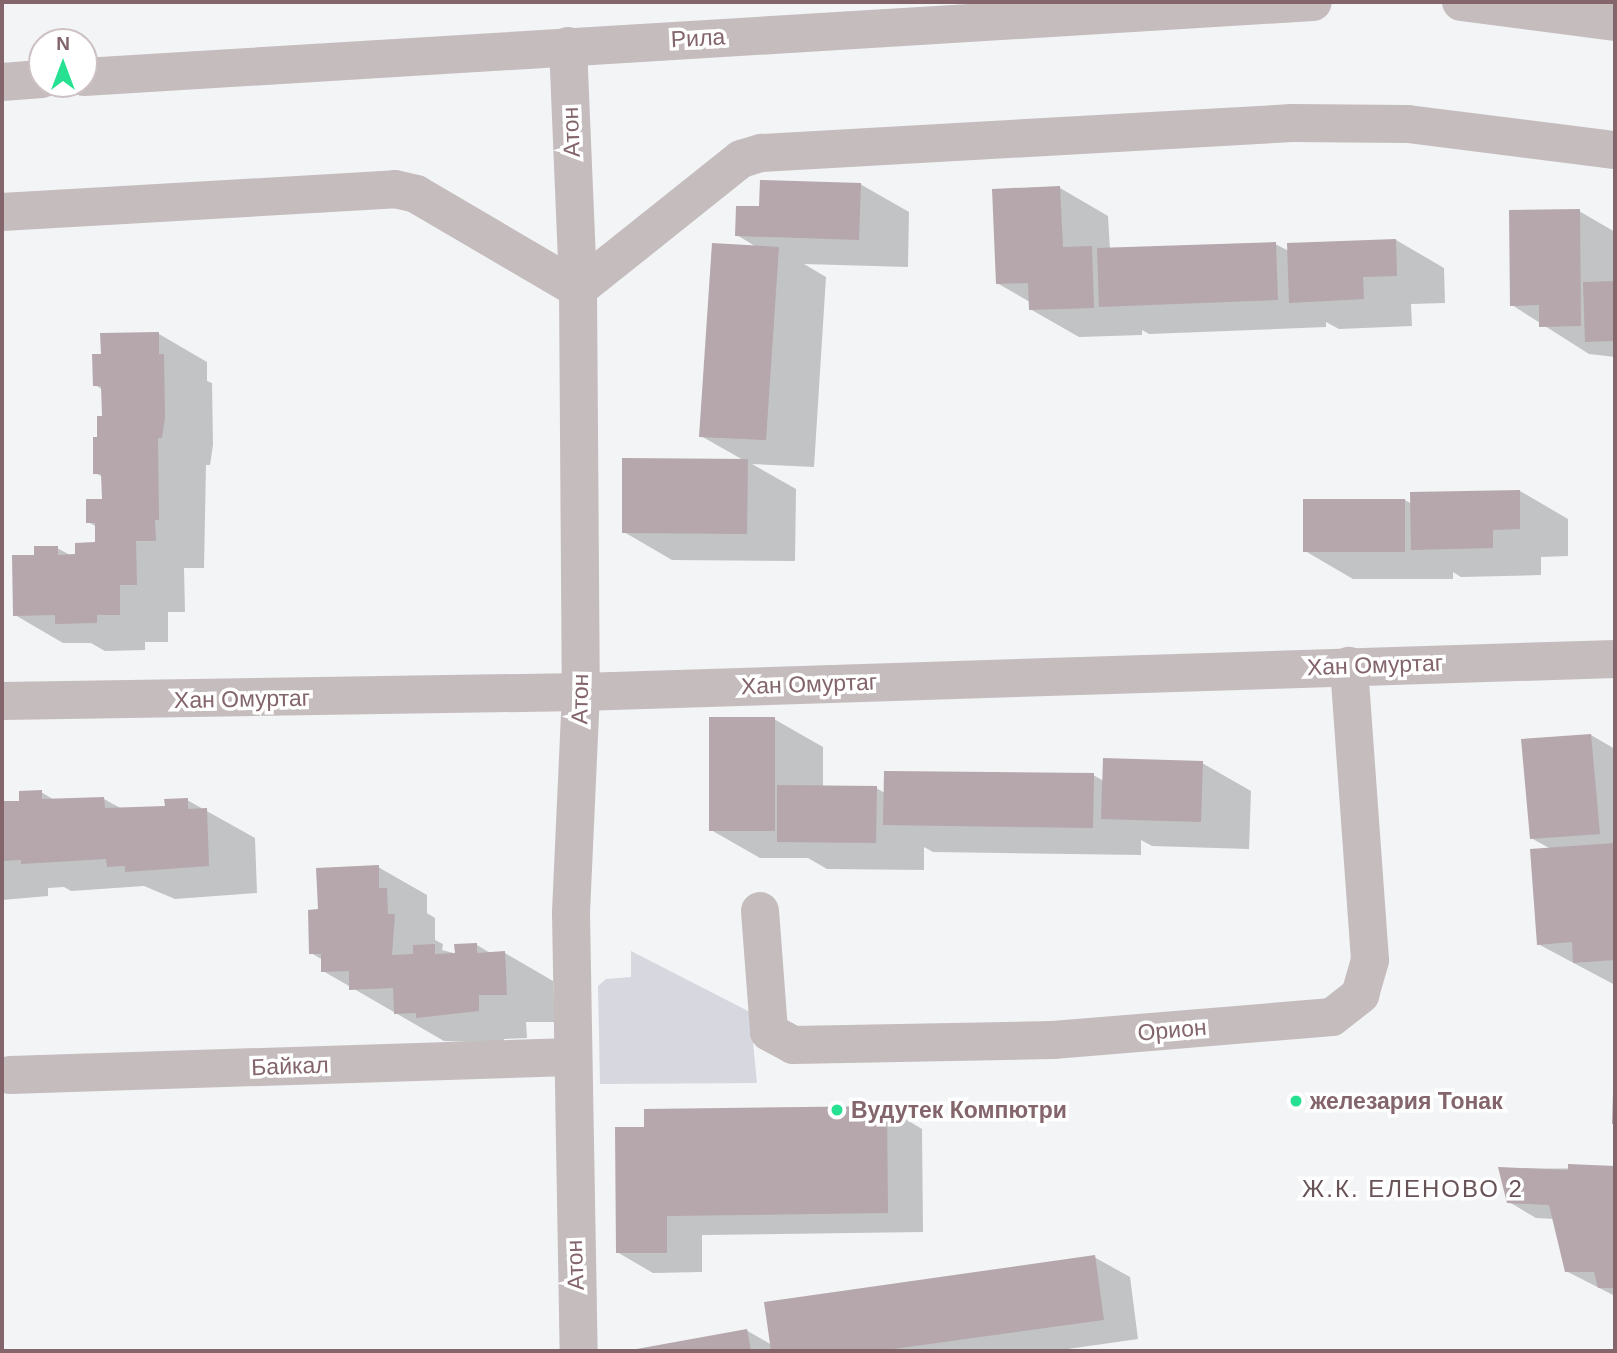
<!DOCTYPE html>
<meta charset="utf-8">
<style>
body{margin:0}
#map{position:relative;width:1617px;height:1353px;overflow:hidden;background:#f2f4f6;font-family:Helvetica,sans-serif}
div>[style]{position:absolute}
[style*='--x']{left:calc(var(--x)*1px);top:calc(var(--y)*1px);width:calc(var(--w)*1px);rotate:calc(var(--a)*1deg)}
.green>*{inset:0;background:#d6d7df}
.shadow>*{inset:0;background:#0003}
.building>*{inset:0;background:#b5a7ab}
.minor>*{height:38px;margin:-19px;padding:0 19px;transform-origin:19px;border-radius:19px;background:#c5bcbe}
.dots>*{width:19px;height:19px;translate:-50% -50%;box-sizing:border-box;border:4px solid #fff;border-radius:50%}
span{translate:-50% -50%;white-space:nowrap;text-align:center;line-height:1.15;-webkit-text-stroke:7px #fff;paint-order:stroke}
.street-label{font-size:23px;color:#83656b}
.poi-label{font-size:23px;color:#83656b;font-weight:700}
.left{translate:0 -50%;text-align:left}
.neighbourhood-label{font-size:24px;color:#685357;letter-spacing:2px}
.frame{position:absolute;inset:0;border:4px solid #83656b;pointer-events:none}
.north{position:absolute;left:28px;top:28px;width:70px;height:70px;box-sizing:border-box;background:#fff;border:2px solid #cdc1c4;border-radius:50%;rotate:0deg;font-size:19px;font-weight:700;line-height:28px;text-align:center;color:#83656b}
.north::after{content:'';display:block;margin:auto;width:24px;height:32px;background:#26e192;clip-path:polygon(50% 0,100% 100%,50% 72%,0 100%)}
</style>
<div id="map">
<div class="green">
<i style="clip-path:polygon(631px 951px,750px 1012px,757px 1083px,600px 1084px,598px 986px,606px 979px,631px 977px)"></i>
</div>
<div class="shadow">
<i style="clip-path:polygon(860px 184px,909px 212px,908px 267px,804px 264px,826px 277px,814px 467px,752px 464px,796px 489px,795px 561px,672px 560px,624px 532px,745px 461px,701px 436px,758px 248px,737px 235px,761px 208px)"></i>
<i style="clip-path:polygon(1060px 188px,1108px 216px,1110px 250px,1275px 244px,1289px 251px,1396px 240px,1444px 268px,1445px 303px,1411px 304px,1412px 326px,1339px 329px,1326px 322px,1326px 327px,1149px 334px,1142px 330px,1142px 335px,1079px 337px,1030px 309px,1030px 302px,997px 283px)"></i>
<i style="clip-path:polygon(1579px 211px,1615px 232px,1615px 357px,1589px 354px,1512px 305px)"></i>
<i style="clip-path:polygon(159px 334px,207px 362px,207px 381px,212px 383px,213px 445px,210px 465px,206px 465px,204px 568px,184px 568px,185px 612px,168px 612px,168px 642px,145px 642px,145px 650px,105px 651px,91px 643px,63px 643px,15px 615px,36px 556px,57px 548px,72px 556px,97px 544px,97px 527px,88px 522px,104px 500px,103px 477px,95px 473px,104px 418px,103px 390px,95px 385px,103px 355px)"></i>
<i style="clip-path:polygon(1520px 491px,1568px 519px,1568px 556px,1541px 557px,1541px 575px,1461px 577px,1453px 572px,1453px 579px,1353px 579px,1305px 551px,1405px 500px,1412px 504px)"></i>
<i style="clip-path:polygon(774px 719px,823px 747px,823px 787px,876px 788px,885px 793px,1093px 775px,1104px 781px,1202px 763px,1251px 791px,1249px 849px,1152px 846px,1141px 840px,1141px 855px,933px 852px,924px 847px,924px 870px,827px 869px,808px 858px,760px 858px,711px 830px)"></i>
<i style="clip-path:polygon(1591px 735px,1615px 749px,1615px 985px,1538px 944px,1551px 849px,1531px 838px)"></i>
<i style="clip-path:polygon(41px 792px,56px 801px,104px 799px,122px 809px,167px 808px,187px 800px,255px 838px,257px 893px,175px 899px,144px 886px,71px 891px,64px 887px,48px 888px,48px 896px,2px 900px,2px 802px,21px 802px)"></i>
<i style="clip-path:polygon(378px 867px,427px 895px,427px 913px,435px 918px,435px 940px,443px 944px,442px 950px,457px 954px,477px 945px,492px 954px,505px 953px,553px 981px,555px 1022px,526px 1022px,527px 1038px,504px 1039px,504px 1043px,444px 1041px,323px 971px,323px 960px,311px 953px,319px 911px)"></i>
<i style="clip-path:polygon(887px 1108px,922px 1129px,923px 1232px,702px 1235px,702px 1272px,653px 1273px,617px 1252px,646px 1129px)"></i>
<i style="clip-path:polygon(1615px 1168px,1615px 1296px,1566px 1271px,1554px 1219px,1536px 1218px,1509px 1202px,1500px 1169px)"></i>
<i style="clip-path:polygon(1094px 1257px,1130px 1277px,1138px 1339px,1054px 1351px,633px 1351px,746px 1330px,772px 1345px)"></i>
</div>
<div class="building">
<i style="clip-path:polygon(760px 180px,861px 183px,859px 240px,735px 236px,736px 206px,759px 206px)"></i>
<i style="clip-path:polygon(1060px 186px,1063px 247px,1092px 246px,1094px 308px,1029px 310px,1028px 283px,996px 284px,992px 189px)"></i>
<i style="clip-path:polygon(1580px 209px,1581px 326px,1539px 327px,1539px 305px,1510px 306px,1509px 210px)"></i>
<i style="clip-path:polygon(1396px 239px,1397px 276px,1363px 277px,1364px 299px,1289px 303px,1287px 243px)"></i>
<i style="clip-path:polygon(1276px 242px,1278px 300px,1099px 307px,1097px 248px)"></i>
<i style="clip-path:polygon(712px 243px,779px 247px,766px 440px,699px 437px)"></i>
<i style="clip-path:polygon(1615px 281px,1615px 341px,1585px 342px,1583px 282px)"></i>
<i style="clip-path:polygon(159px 332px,159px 354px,164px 354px,165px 417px,162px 438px,158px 438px,159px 520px,155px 520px,156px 541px,136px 541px,137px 585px,120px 585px,120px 615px,97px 615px,97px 623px,55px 624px,55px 615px,13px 616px,12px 555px,34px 555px,34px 546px,58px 546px,58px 555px,75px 554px,75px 543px,95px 542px,95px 523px,86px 523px,86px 499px,102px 499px,101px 474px,93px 474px,93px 437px,97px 437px,97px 416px,102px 416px,101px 386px,93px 386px,92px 354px,101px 354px,100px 333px)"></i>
<i style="clip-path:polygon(622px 458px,748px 459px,747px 534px,622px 533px)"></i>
<i style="clip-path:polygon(1520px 490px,1520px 529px,1493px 530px,1493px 548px,1411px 550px,1410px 492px)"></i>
<i style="clip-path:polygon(1303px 499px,1405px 499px,1405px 552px,1303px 552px)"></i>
<i style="clip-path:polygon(709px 717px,775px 717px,775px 831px,709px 831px)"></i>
<i style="clip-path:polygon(1591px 734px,1600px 834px,1530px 839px,1521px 739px)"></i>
<i style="clip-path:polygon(1103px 758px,1203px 761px,1201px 822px,1101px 819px)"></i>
<i style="clip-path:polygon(884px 771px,1094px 773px,1093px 828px,883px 825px)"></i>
<i style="clip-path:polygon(777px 785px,877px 786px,876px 843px,777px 842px)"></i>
<i style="clip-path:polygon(42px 790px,42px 799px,104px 797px,105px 808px,165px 806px,164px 799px,188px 798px,188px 809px,207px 808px,209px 866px,125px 872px,125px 866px,107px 867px,106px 859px,21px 864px,21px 860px,2px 861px,2px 801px,19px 801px,19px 791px)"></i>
<i style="clip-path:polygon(1615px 843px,1615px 960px,1573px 963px,1572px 942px,1537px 945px,1530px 849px)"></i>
<i style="clip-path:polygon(379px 865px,379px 888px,387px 888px,388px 914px,395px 914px,392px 955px,413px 954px,413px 945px,435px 944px,435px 954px,455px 953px,454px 944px,477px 943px,477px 953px,505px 951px,507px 995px,479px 995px,479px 1011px,416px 1018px,416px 1013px,394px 1014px,393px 988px,349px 990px,349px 971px,321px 972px,321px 954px,309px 954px,308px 910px,318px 909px,316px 868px)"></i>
<i style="clip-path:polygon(1613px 1093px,1615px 1093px,1615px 1124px,1612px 1124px)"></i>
<i style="clip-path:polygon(887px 1106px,888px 1213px,667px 1216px,667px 1253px,616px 1253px,615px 1127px,644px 1127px,644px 1109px)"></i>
<i style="clip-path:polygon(1568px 1164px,1615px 1166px,1615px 1288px,1598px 1288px,1594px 1272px,1565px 1272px,1549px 1205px,1507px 1203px,1498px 1167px,1568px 1170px)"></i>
<i style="clip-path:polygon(1095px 1255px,1104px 1320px,879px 1351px,771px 1351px,764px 1302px)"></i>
<i style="clip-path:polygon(747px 1329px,751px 1351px,631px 1351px,631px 1350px)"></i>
</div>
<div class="minor">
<i style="--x:1461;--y:2;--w:155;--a:7.4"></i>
<i style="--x:568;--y:46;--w:243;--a:87.6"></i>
<i style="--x:578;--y:289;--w:403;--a:89.6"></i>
<i style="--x:581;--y:692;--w:221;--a:92.6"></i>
<i style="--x:571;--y:913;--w:438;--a:89"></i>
<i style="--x:84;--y:77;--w:1231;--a:-3.49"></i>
<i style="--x:2;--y:82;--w:40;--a:-4.3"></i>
<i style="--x:2;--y:212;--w:394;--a:-3.3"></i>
<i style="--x:395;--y:189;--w:22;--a:13"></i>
<i style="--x:416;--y:194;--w:188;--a:30.4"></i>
<i style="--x:578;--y:289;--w:208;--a:-38.6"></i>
<i style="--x:741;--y:159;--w:21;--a:-17"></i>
<i style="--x:761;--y:153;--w:532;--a:-3.23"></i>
<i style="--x:1292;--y:123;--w:116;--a:0.5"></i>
<i style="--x:1408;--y:124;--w:209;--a:7.2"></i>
<i style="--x:2;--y:701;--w:579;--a:-0.89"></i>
<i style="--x:581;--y:692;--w:1035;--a:-1.83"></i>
<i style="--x:760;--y:911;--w:121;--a:85.7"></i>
<i style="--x:769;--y:1032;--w:27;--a:28"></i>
<i style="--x:793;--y:1045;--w:260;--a:-1.1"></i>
<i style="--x:1053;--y:1040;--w:280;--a:-4.7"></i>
<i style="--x:1332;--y:1017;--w:36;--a:-38"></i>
<i style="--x:1360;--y:995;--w:36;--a:-74"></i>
<i style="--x:1370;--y:960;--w:295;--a:-94.1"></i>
<i style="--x:10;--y:1075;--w:561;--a:-1.84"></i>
</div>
<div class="dots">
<i style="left:1296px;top:1101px;background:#26e192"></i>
<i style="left:837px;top:1110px;background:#26e192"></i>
</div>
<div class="street-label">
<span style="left:698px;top:38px;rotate:-3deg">Рила</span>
<span style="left:571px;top:132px;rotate:-92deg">Атон</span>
<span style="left:1375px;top:665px;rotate:-2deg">Хан Омуртаг</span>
<span style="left:809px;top:684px;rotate:-2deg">Хан Омуртаг</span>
<span style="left:242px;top:699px;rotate:-1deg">Хан Омуртаг</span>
<span style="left:580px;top:699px;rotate:-89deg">Атон</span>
<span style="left:1172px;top:1030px;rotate:-5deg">Орион</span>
<span style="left:290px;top:1066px;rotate:-2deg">Байкал</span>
<span style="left:575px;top:1265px;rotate:-92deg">Атон</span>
</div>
<div class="poi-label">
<span class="left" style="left:1310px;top:1101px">железария Тонак</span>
<span class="left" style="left:851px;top:1110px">Вудутек Компютри</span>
</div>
<div class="neighbourhood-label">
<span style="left:1413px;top:1189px">Ж.К. ЕЛЕНОВО 2</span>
</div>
<div class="frame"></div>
<div class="north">N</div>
</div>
